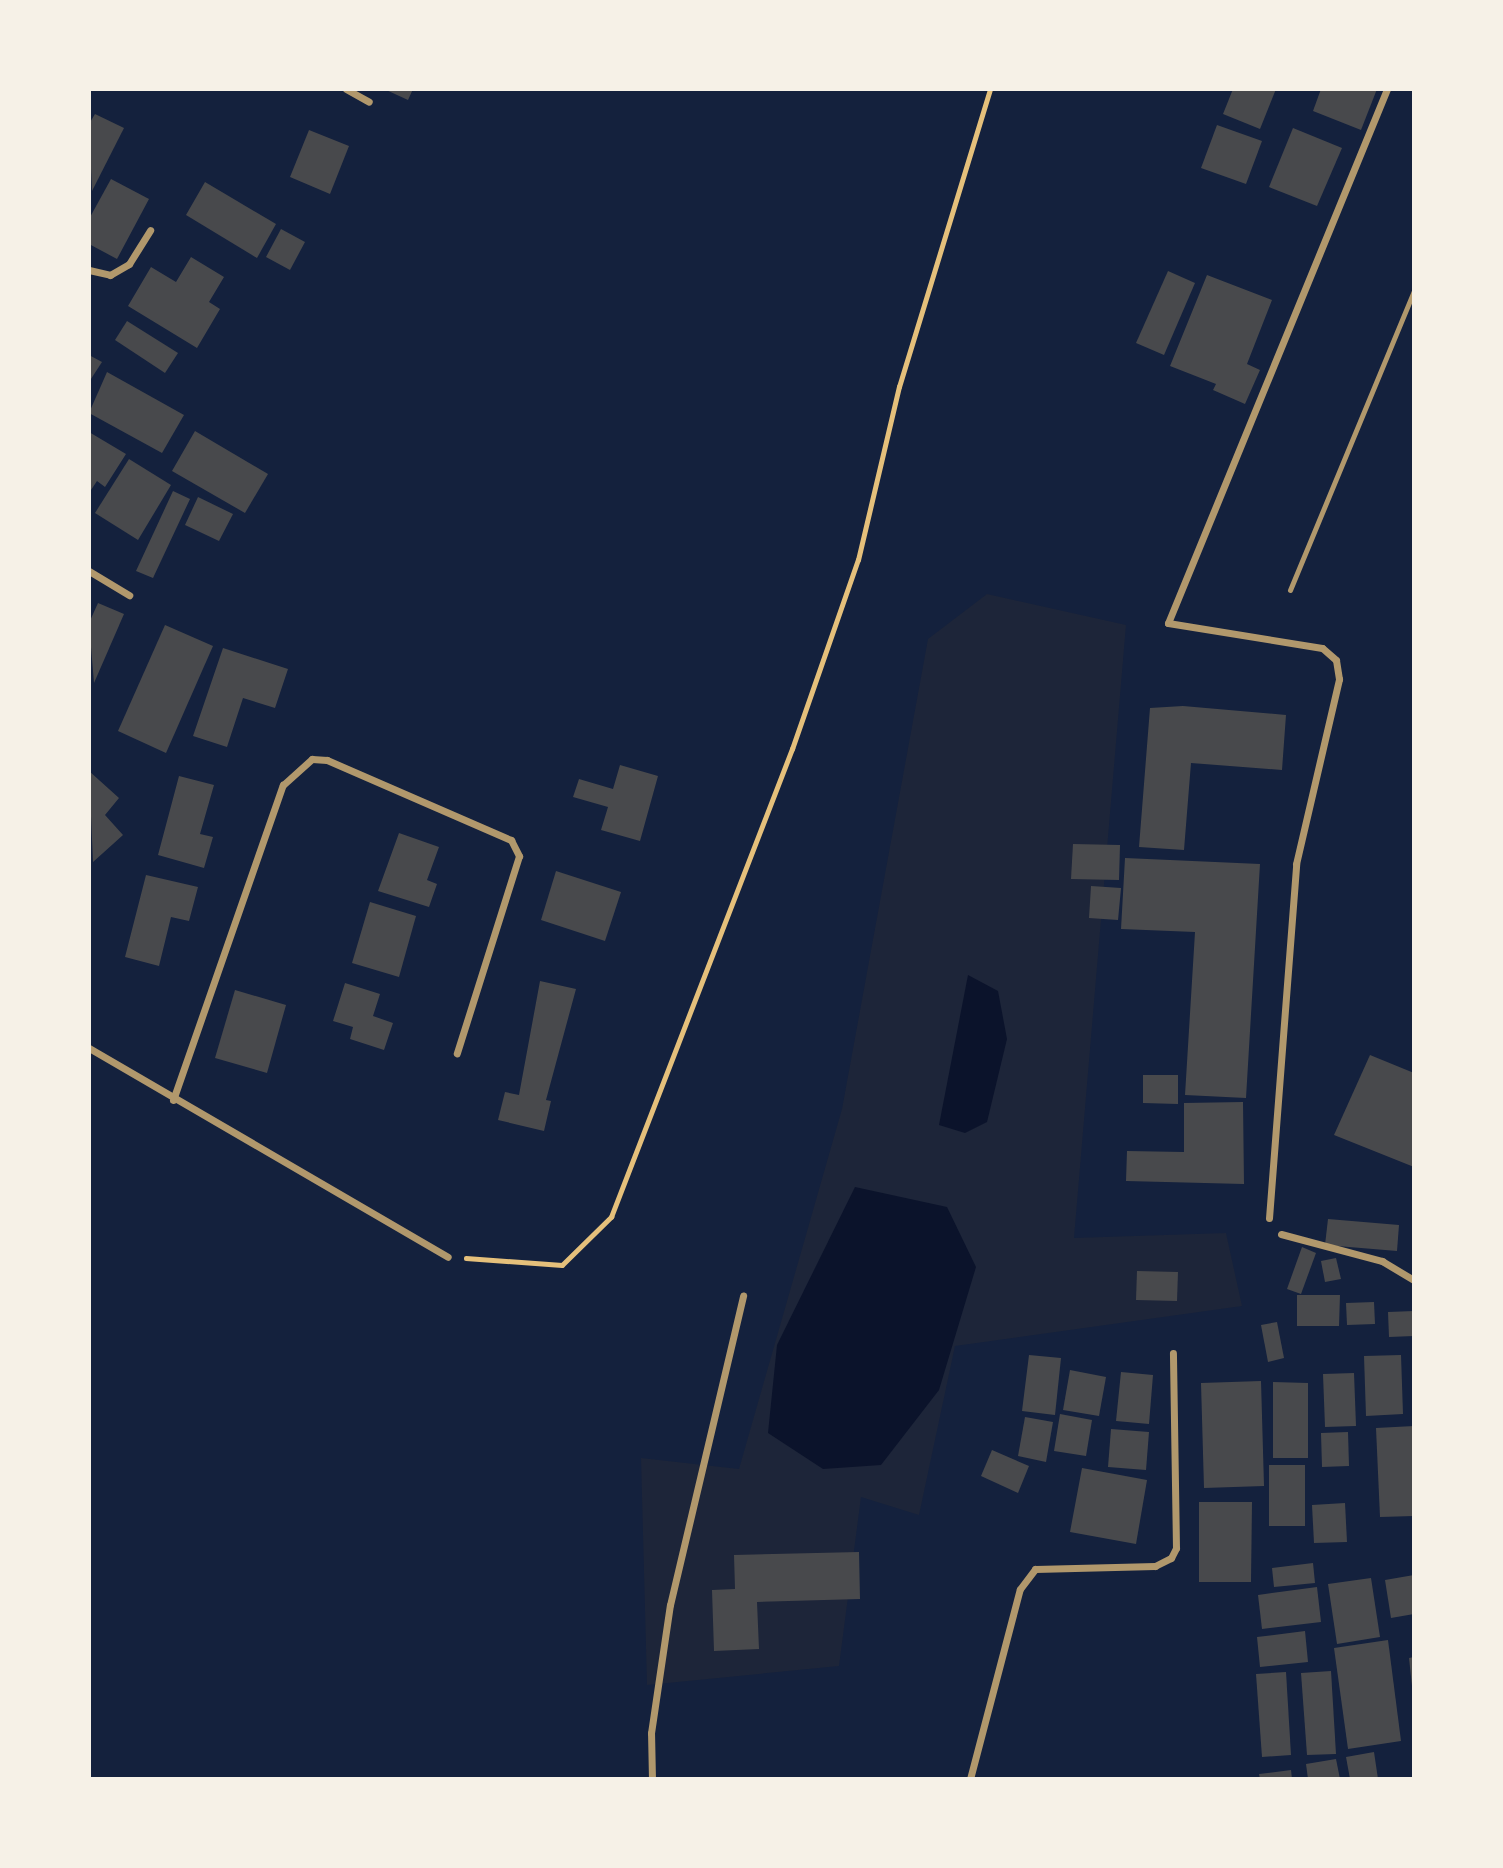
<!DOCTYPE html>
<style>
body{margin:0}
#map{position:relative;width:1503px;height:1868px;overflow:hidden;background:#14213d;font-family:Inter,sans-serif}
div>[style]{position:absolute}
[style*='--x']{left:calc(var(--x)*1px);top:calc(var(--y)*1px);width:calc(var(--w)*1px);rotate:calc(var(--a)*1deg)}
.green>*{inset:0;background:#1d2539}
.water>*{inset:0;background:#0b132b}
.building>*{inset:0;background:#48494c}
.path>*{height:4.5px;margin:-2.25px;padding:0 2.25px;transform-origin:2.25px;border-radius:2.25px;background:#e5c07b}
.service>*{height:5px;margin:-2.5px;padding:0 2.5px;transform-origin:2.5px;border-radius:2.5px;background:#b1986c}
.minor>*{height:7px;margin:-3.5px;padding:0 3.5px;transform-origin:3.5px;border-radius:3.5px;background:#b1986c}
span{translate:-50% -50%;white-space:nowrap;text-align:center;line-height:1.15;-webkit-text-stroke:7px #f6f1e7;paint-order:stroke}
.frame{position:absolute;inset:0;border:91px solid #f6f1e7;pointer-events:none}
</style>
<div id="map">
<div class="green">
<i style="clip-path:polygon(987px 594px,1126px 625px,1074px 1238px,1226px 1233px,1242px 1306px,955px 1346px,919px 1515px,861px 1497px,839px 1666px,647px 1685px,641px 1458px,739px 1469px,842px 1109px,928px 639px)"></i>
</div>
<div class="water">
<i style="clip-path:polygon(968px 975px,998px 991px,1007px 1039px,987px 1122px,965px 1133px,939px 1125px)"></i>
<i style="clip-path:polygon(855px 1187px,947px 1207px,976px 1267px,939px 1390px,881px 1465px,823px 1469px,768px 1433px,777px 1345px)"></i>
</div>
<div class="building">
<i style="clip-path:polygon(384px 89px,413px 89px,408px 100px)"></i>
<i style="clip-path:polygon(1233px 89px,1276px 89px,1260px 129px,1223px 114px)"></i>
<i style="clip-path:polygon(1321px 89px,1377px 89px,1361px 130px,1313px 111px)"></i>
<i style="clip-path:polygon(95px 114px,124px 128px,92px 191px,89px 124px)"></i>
<i style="clip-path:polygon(1217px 125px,1262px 141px,1246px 184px,1201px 168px)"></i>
<i style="clip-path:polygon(1293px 128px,1342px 148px,1317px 206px,1269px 187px)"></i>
<i style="clip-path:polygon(309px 130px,349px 146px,330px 194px,290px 177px)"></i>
<i style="clip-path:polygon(111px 179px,149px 199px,117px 259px,89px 244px,89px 219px)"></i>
<i style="clip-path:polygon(205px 182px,276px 224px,257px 258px,186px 215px)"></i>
<i style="clip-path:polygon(281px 229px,305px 242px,290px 270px,266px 257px)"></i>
<i style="clip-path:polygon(191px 257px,224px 277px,209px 302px,220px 309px,197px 348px,128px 306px,151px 267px,176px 282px)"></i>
<i style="clip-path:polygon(1168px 271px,1195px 283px,1164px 355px,1136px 343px)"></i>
<i style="clip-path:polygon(1207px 275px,1272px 300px,1247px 364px,1260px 370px,1245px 404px,1213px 390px,1216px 384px,1170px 366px)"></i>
<i style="clip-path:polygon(127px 321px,178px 353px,165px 373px,115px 340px)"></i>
<i style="clip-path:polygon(89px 355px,102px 362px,89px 382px)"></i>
<i style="clip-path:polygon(107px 372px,184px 415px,162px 453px,89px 413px)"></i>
<i style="clip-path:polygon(195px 431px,268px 474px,245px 513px,172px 471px)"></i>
<i style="clip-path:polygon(89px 432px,126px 454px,105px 487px,97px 481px,89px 493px)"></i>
<i style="clip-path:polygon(129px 459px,171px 485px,138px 540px,95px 513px)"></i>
<i style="clip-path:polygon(173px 491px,190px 499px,153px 578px,136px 571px)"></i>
<i style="clip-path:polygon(198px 497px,233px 514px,219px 541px,185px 525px)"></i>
<i style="clip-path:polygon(98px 603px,124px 614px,94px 683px,89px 623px)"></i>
<i style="clip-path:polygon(165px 625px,213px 646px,166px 753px,118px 731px)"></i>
<i style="clip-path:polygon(223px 648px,288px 669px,275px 708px,243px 698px,227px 747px,193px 736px)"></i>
<i style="clip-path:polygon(1183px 706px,1286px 715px,1282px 770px,1191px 763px,1184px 850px,1139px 847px,1150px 708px)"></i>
<i style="clip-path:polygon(620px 765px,658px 776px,640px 841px,601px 830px,608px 807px,573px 797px,579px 779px,613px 789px)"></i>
<i style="clip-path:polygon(89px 771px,119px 798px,105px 815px,123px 835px,93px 862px)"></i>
<i style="clip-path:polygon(179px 776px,214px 785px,200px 834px,213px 837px,204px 868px,158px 855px)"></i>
<i style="clip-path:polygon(399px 833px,439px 847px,427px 880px,437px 884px,429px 907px,378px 891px)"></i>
<i style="clip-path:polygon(1073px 844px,1120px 845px,1119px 880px,1071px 879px)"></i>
<i style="clip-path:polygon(1125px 858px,1260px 864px,1246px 1098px,1185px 1095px,1195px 932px,1121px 929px)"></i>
<i style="clip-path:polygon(556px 871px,621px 892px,605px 941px,541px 920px)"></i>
<i style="clip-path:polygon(146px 875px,198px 887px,189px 921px,171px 917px,159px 966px,125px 957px)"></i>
<i style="clip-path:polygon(1091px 886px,1121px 888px,1118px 920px,1089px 918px)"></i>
<i style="clip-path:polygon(370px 902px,416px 916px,399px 977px,352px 963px)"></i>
<i style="clip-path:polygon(540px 981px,576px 989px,546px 1100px,551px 1101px,544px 1131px,498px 1120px,505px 1092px,519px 1095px)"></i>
<i style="clip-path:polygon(345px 983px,380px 994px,373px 1016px,393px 1023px,384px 1050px,350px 1039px,353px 1027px,333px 1021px)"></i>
<i style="clip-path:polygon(235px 990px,286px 1005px,267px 1073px,215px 1058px)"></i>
<i style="clip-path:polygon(1370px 1055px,1414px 1073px,1414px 1167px,1334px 1135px)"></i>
<i style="clip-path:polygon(1143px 1075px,1178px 1075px,1178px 1104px,1143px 1103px)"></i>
<i style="clip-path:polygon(1243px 1102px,1244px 1184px,1126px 1181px,1127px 1151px,1184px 1152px,1184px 1103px)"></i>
<i style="clip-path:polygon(1328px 1219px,1399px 1225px,1397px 1251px,1325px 1245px)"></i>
<i style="clip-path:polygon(1302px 1247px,1316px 1253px,1301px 1294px,1287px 1289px)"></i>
<i style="clip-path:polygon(1336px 1258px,1341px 1279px,1325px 1282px,1321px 1261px)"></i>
<i style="clip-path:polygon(1137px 1271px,1178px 1272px,1177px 1301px,1136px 1300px)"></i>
<i style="clip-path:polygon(1297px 1295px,1340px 1295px,1339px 1326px,1297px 1326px)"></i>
<i style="clip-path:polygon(1374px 1302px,1375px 1324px,1347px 1325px,1346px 1303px)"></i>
<i style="clip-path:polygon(1414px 1311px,1414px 1336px,1389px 1337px,1388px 1312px)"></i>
<i style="clip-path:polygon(1277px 1322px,1284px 1358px,1268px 1362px,1261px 1325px)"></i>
<i style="clip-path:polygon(1029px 1355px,1061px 1358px,1055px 1415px,1022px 1411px)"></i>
<i style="clip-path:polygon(1401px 1355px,1403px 1414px,1366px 1416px,1364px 1356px)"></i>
<i style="clip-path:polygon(1070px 1370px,1106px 1377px,1099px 1416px,1063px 1410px)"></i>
<i style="clip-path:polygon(1121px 1372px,1153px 1375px,1149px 1424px,1116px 1421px)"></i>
<i style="clip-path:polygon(1354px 1373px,1356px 1426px,1325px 1427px,1323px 1374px)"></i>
<i style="clip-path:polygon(1261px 1381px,1264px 1486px,1204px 1488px,1201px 1383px)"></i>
<i style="clip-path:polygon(1273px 1382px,1308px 1383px,1308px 1458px,1273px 1458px)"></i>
<i style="clip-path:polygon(1060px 1414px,1092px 1420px,1086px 1456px,1054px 1451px)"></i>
<i style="clip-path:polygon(1025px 1417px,1053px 1422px,1046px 1462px,1018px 1456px)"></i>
<i style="clip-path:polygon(1414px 1426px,1414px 1516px,1380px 1517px,1376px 1428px)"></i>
<i style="clip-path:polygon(1111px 1429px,1149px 1432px,1146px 1470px,1108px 1467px)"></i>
<i style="clip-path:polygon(1348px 1432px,1349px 1466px,1322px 1467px,1321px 1433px)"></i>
<i style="clip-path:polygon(992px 1450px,1029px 1466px,1018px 1493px,981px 1476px)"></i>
<i style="clip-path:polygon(1269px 1465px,1305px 1465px,1305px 1526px,1269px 1526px)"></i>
<i style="clip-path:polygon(1082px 1468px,1147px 1480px,1136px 1544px,1070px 1532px)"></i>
<i style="clip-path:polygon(1199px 1502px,1252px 1502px,1251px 1582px,1199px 1582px)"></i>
<i style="clip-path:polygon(1345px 1503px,1347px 1542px,1314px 1543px,1312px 1505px)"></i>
<i style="clip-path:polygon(859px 1552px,860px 1599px,757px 1602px,759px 1649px,714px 1651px,712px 1590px,735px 1589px,734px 1555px)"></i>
<i style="clip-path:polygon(1313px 1563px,1315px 1583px,1274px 1587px,1272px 1568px)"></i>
<i style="clip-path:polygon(1414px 1575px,1414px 1614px,1391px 1618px,1385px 1580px)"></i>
<i style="clip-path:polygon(1371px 1578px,1380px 1637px,1337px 1644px,1328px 1584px)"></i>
<i style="clip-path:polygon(1317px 1587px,1321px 1622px,1262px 1629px,1258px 1595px)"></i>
<i style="clip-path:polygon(1305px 1631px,1308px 1662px,1260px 1667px,1257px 1637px)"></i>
<i style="clip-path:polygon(1388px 1640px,1401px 1741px,1348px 1749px,1334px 1648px)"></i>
<i style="clip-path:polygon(1414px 1657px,1414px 1686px,1412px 1686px,1409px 1658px)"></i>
<i style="clip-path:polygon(1331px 1671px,1336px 1754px,1307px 1755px,1301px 1673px)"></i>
<i style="clip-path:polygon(1286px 1672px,1291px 1755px,1262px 1757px,1256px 1674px)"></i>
<i style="clip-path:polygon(1374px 1752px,1378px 1779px,1350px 1779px,1346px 1757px)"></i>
<i style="clip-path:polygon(1336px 1759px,1340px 1779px,1308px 1779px,1306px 1764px)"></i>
<i style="clip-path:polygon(1291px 1770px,1292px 1779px,1260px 1779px,1259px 1774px)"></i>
</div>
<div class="path">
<i style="--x:466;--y:1258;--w:96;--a:4.2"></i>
<i style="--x:562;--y:1265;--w:69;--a:-44.4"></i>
<i style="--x:611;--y:1217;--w:502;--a:-68.86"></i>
<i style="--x:792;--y:749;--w:200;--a:-70.8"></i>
<i style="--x:858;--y:560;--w:178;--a:-76.7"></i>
<i style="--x:899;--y:387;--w:312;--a:-73"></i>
</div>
<div class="service">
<i style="--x:1290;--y:590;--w:324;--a:-67.5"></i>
</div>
<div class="minor">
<i style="--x:346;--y:89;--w:26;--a:29"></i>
<i style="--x:89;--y:270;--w:22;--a:13"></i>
<i style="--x:110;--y:275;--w:22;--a:-30"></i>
<i style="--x:129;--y:264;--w:40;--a:-58"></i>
<i style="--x:89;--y:571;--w:47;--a:31"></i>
<i style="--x:89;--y:1048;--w:415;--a:30.2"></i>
<i style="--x:173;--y:1100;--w:334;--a:-70.8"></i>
<i style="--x:283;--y:785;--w:39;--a:-42"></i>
<i style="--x:312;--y:759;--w:15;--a:4"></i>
<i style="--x:327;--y:760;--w:201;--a:23.5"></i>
<i style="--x:511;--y:840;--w:18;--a:63"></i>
<i style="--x:519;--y:856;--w:207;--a:107.5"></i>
<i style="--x:1269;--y:1218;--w:355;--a:-85.6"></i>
<i style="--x:1296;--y:864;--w:190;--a:-76.9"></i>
<i style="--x:1339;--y:679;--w:19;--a:-99"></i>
<i style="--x:1336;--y:660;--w:18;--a:-139"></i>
<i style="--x:1322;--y:648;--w:156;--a:-170.8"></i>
<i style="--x:1168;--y:623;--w:577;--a:-67.7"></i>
<i style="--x:1281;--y:1234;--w:105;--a:15"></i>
<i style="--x:1382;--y:1261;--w:37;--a:31"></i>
<i style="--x:652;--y:1779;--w:46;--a:-91.2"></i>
<i style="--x:651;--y:1733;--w:129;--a:-81.6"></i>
<i style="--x:670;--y:1605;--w:318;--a:-76.7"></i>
<i style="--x:970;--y:1779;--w:196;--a:-75.3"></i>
<i style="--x:1020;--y:1589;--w:25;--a:-53"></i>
<i style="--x:1035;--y:1569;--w:120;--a:-1.4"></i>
<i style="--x:1155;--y:1566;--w:18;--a:-27"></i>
<i style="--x:1171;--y:1558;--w:11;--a:-63"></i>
<i style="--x:1176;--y:1548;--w:195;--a:-90.9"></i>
</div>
<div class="frame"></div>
</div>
